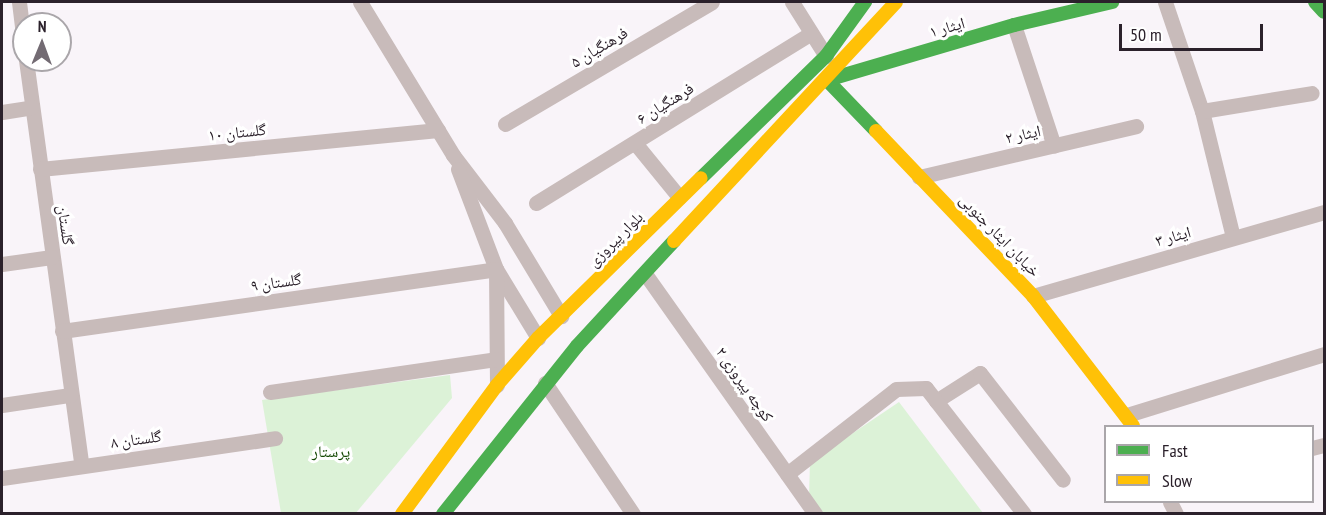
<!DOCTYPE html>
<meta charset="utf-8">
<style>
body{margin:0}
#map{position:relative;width:1326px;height:515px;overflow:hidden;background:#f9f4f9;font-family:"PT Sans Narrow","Noto Naskh Arabic",sans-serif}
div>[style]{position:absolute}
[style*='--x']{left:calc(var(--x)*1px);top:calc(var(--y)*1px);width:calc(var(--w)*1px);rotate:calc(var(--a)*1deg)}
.green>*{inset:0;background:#dcf2d7}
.street>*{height:15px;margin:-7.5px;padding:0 7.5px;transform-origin:7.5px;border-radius:7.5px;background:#c8bbba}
.fast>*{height:14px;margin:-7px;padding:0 7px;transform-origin:7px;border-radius:7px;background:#4caf50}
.slow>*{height:14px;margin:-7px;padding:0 7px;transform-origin:7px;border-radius:7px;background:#ffc107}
span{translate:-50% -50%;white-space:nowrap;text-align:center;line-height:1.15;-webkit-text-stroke:6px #fff;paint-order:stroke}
.street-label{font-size:16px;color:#2b212b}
.park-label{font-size:16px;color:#154904}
.frame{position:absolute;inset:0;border:3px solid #2b212b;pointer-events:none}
.legend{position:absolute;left:1104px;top:425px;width:210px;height:78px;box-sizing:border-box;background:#fff;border:2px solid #aaa6aa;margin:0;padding:8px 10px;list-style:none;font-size:18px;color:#2b212b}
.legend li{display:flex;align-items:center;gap:12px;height:30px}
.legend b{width:30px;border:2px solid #aaa6aa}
.north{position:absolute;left:12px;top:12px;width:60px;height:60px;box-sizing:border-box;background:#fff;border:2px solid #aaa6aa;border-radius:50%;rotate:1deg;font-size:16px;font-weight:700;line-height:24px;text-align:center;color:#2b212b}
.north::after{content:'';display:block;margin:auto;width:21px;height:27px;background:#736b73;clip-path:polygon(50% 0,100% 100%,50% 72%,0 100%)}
.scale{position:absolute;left:1119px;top:24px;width:144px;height:27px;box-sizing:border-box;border:3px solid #2b212b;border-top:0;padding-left:8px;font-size:18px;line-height:21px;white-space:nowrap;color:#2b212b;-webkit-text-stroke:4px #fff;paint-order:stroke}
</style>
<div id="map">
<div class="green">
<i style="clip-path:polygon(450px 375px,452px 398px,355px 514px,281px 513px,262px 400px)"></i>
<i style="clip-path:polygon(899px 402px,983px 513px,823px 513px,809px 497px,810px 462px)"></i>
</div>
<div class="street">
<i style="--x:19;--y:2;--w:41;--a:83"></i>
<i style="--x:360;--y:2;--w:179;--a:58.7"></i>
<i style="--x:453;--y:155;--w:86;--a:52.6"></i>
<i style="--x:505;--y:223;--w:109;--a:58.9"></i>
<i style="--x:792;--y:2;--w:64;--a:57.8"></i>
<i style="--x:1165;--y:2;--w:115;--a:71.3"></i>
<i style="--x:1202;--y:111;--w:130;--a:76.2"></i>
<i style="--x:1014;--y:25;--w:127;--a:71.7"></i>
<i style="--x:26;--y:60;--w:408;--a:82.2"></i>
<i style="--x:1202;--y:111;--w:111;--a:-9.3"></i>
<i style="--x:2;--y:112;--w:30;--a:-9"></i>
<i style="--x:505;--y:124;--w:240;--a:-30.5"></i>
<i style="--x:635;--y:143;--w:70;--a:50.8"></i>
<i style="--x:40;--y:169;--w:400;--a:-5.6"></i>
<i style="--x:458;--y:169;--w:107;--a:69.2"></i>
<i style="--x:496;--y:269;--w:81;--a:58.7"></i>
<i style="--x:919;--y:177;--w:223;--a:-13.2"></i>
<i style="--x:536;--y:203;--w:323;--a:-31.7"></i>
<i style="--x:2;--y:264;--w:50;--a:-8"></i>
<i style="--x:646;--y:275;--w:293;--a:54.7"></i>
<i style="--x:1033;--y:296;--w:303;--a:-16.1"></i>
<i style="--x:62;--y:331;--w:438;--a:-8.1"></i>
<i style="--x:496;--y:269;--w:116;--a:89.5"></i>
<i style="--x:545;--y:383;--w:158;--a:56.1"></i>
<i style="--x:270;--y:392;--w:228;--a:-8.3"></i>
<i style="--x:936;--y:401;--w:52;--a:-32.5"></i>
<i style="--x:980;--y:373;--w:135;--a:52.2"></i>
<i style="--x:2;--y:405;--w:69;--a:-8.4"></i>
<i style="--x:1127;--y:415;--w:206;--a:-17.2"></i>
<i style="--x:1312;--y:448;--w:12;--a:-14"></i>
<i style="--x:787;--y:474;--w:138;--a:-37.9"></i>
<i style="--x:896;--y:389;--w:30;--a:-2"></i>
<i style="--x:926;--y:388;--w:160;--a:52.1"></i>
<i style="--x:2;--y:478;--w:276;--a:-8.3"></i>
<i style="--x:1170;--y:502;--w:13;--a:63"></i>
</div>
<div class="fast">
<i style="--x:1315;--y:2;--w:13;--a:48"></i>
<i style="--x:876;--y:131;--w:71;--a:-133.9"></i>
<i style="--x:827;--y:80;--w:195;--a:-16.4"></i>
<i style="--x:1014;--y:25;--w:101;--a:-13.2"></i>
<i style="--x:701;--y:178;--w:175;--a:-44.3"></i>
<i style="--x:826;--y:56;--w:67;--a:-54.2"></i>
<i style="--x:443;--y:514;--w:215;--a:-51.4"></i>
<i style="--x:577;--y:346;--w:143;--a:-47.3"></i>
</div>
<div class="slow">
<i style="--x:876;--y:131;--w:228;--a:46.4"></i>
<i style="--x:1033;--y:296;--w:164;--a:52.4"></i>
<i style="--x:674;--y:241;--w:326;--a:-47.1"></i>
<i style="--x:402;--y:514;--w:160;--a:-53.6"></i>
<i style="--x:497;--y:385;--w:62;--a:-48.9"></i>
<i style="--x:538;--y:338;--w:228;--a:-44.5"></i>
</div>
<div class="street-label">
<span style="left:947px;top:27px;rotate:-16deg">ایثار ۱</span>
<span style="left:599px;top:47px;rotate:-31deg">فرهنگیان ۵</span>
<span style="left:665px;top:103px;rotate:-32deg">فرهنگیان ۶</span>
<span style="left:237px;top:132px;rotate:-6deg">گلستان ۱۰</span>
<span style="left:1023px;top:134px;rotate:-13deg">ایثار ۲</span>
<span style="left:66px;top:225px;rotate:82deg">گلستان</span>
<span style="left:1000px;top:235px;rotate:46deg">خیابان ایثار جنوبی</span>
<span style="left:1173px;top:236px;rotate:-16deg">ایثار ۳</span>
<span style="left:615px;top:239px;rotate:-45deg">بلوار پیروزی</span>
<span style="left:276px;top:282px;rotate:-8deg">گلستان ۹</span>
<span style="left:745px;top:384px;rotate:55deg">کوچه پیروزی ۲</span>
<span style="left:136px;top:439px;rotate:-8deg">گلستان ۸</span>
</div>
<div class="park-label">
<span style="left:331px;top:451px">پرستار</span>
</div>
<div class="frame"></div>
<ul class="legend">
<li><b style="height:8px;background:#4caf50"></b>Fast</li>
<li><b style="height:8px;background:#ffc107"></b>Slow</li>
</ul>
<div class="north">N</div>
<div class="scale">50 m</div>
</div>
